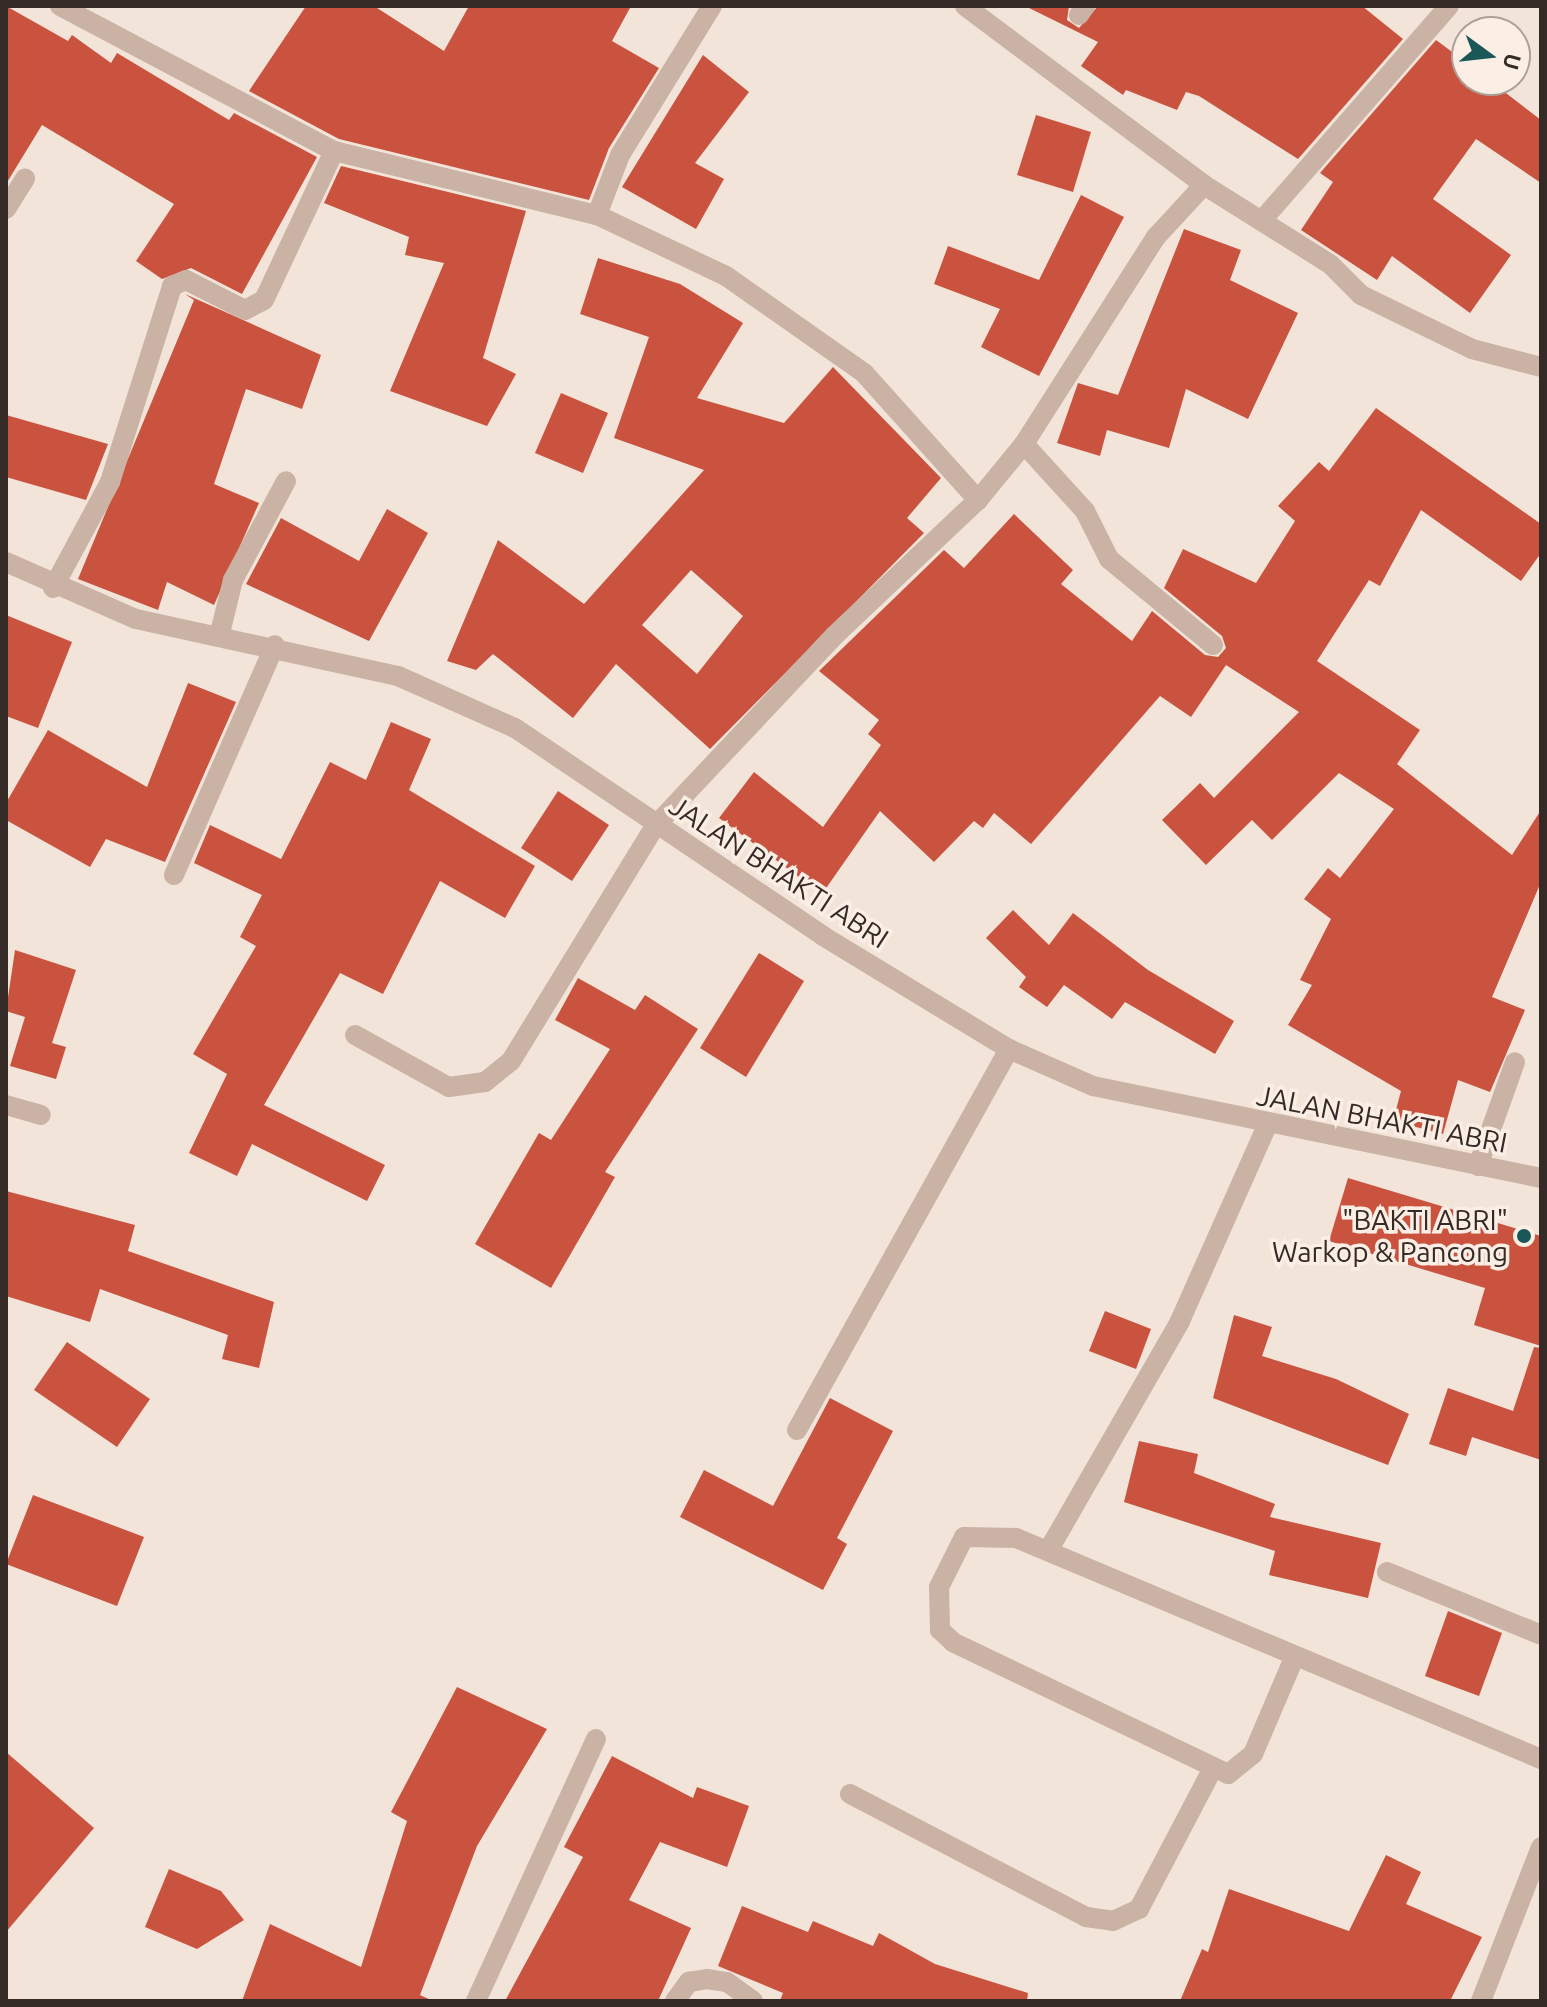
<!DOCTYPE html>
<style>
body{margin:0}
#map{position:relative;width:1547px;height:2007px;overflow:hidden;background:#f2e4d9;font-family:Ubuntu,sans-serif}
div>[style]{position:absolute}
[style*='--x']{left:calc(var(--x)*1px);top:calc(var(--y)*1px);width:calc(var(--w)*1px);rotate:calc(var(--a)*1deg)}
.building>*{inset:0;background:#ca533f}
.service>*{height:20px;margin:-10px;padding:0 10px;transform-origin:10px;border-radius:10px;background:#cab2a4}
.minor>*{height:20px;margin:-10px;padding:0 10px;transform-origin:10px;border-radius:10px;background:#cab2a4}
.tertiary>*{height:20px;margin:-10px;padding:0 10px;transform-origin:10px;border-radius:10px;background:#cab2a4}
.dots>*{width:22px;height:22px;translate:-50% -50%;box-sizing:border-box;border:4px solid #faeee5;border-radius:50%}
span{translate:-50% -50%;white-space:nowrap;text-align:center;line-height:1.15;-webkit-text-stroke:7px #faeee5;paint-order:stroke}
.street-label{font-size:28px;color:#362a26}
.poi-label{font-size:28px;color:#362a26}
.right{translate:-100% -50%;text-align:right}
.frame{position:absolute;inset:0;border:8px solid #362a26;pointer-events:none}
.north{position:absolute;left:1451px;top:16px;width:80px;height:80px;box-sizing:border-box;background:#faeee5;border:2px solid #aca099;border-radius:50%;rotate:105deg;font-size:22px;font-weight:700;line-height:32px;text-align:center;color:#362a26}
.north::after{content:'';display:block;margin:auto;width:28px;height:36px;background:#1a5857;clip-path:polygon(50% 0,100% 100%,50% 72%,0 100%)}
</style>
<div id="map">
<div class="building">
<i style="clip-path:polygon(6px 6px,68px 41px,72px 35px,111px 63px,117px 53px,229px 120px,234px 113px,317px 157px,242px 294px,191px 268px,162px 279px,136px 261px,174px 204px,42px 125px,6px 184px)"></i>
<i style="clip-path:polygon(306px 6px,374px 6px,444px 51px,469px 6px,631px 6px,612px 41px,659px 68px,609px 148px,589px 200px,339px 139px,249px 91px)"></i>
<i style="clip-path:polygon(1025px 6px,1069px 6px,1067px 20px,1079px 28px,1098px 6px,1362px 6px,1403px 39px,1298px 159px,1199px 96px,1186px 92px,1177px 110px,1126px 90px,1123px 95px,1081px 66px,1098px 42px)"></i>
<i style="clip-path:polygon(1436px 40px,1467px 63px,1467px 80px,1489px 80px,1541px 120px,1541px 183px,1476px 139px,1433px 199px,1511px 255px,1470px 313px,1392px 256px,1377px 280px,1301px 230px,1333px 182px,1320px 173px)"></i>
<i style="clip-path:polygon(703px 55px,749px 92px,695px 163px,724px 179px,696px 229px,622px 187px)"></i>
<i style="clip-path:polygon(1036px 115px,1091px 132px,1073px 192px,1017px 175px)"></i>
<i style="clip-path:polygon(341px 166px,526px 211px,483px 358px,516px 374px,487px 426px,390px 391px,444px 263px,405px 255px,409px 237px,324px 203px)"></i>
<i style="clip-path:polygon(1081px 195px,1124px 217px,1039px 376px,981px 347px,1000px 309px,934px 284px,948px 246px,1039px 280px)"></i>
<i style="clip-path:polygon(1184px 229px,1241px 250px,1230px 280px,1298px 313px,1248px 419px,1186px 389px,1169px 448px,1107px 430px,1100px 456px,1057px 443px,1078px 383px,1118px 395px)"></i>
<i style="clip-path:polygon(evenodd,598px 258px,680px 284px,743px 323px,697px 398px,784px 423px,833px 367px,941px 478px,907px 518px,924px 533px,710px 749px,616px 664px,573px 718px,493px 654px,476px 670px,447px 661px,498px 540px,584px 604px,704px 470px,614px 438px,649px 337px,580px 314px,598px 258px,691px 570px,743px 616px,697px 674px,642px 625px,691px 570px)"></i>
<i style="clip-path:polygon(185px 294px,321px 355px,302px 409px,246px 389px,214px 484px,259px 503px,214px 605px,167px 582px,158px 610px,78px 579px,194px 300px)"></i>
<i style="clip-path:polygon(561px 393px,608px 413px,583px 473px,535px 453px)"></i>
<i style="clip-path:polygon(1376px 408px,1541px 524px,1541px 553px,1521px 581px,1421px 510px,1380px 586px,1369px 580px,1317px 661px,1420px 730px,1397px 764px,1512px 855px,1541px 810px,1541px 882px,1492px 997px,1525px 1010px,1490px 1092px,1458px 1080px,1443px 1134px,1393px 1121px,1401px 1091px,1288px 1025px,1312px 985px,1300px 980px,1331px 919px,1304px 899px,1328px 868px,1340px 878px,1394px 809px,1339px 773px,1272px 840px,1252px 820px,1206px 865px,1162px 820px,1200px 783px,1214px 798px,1299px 712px,1226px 665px,1191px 717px,1160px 696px,1031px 844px,994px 813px,983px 828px,974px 821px,934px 862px,880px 811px,822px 894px,719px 818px,754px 772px,823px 827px,881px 745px,868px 734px,879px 720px,819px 671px,944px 550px,964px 568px,1014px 514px,1073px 570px,1061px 584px,1132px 641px,1152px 611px,1205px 655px,1218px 657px,1226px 648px,1222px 636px,1164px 588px,1183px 549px,1256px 583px,1295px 521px,1278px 506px,1319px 462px,1329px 471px)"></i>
<i style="clip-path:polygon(6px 415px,108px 444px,86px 500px,6px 477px)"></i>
<i style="clip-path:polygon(387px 509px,428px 533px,369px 641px,246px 584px,281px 518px,359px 561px)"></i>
<i style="clip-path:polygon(6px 615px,72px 642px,38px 728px,6px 716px)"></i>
<i style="clip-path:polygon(188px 683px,236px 702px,165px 862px,106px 839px,90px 867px,6px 820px,6px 803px,48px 730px,147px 787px)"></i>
<i style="clip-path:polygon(391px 722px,431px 739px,409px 790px,535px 866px,505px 918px,440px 881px,383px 994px,340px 973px,264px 1105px,385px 1165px,367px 1201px,252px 1144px,237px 1176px,189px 1153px,227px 1074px,193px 1054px,256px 946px,240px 937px,262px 895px,194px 863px,210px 825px,281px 859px,330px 762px,366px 780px)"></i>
<i style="clip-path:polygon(558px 791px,609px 825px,572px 881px,521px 848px)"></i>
<i style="clip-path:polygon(1013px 910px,1049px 945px,1073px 913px,1148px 970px,1234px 1021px,1215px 1054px,1125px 1002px,1112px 1019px,1064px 985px,1047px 1007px,1019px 987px,1026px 977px,986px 938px)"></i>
<i style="clip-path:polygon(15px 950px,76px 970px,52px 1043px,66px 1047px,56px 1079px,10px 1066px,25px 1017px,6px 1011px)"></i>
<i style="clip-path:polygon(759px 953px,804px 981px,746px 1077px,700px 1048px)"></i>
<i style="clip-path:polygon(578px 978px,635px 1010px,645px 995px,698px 1029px,605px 1172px,615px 1177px,551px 1288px,475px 1244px,539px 1133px,551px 1140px,610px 1049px,555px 1020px)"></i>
<i style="clip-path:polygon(1348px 1178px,1541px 1236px,1541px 1346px,1474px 1325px,1485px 1288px,1329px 1241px)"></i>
<i style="clip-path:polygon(6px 1191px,135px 1225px,128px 1251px,274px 1302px,259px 1368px,222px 1359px,228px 1335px,100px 1289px,90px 1322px,6px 1296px)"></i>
<i style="clip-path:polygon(1105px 1311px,1151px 1329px,1136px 1369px,1089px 1351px)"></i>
<i style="clip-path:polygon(1234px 1315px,1272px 1327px,1262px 1356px,1336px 1379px,1409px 1414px,1388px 1465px,1213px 1398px)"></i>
<i style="clip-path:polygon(67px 1342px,150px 1399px,117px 1447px,34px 1390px)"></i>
<i style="clip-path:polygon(1534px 1347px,1541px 1348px,1541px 1460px,1472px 1437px,1466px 1456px,1429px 1444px,1448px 1388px,1513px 1411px)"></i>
<i style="clip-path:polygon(830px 1398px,893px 1431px,837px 1538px,847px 1544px,823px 1590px,680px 1517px,704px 1470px,773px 1506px)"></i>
<i style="clip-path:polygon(1139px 1441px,1198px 1454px,1194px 1473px,1275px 1504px,1270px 1517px,1381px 1543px,1368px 1598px,1269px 1575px,1275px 1551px,1124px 1502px)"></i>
<i style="clip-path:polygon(33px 1495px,144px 1537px,117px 1606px,6px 1564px)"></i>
<i style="clip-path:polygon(1448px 1611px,1502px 1633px,1479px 1696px,1425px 1676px)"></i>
<i style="clip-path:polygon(457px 1687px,547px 1729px,477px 1846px,420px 1995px,433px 2001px,242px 2001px,270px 1924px,361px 1967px,407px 1821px,391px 1812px)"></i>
<i style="clip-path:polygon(6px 1752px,94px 1828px,6px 1932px)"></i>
<i style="clip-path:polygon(612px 1756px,693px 1798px,697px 1787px,749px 1806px,727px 1867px,660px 1842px,629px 1900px,691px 1928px,658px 2001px,505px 2001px,583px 1857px,564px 1847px)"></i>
<i style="clip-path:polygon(1386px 1855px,1421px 1872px,1406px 1904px,1482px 1937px,1450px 2001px,1180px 2001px,1202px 1949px,1208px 1952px,1229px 1889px,1349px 1931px)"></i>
<i style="clip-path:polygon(169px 1869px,221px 1891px,244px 1920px,197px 1949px,145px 1927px)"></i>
<i style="clip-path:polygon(742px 1906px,808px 1932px,813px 1921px,873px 1946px,879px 1933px,935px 1964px,1028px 1993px,1027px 2001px,780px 2001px,783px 1993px,718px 1966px)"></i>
</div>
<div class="service">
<i style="--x:174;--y:875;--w:251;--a:-66.3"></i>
<i style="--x:1478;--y:1166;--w:110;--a:-70.4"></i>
</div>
<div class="minor">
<i style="--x:60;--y:6;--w:310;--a:27.9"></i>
<i style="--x:334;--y:151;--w:271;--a:13.7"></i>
<i style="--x:597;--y:215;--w:64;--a:-69"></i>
<i style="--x:620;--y:155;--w:175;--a:-58.3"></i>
<i style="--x:965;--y:6;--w:299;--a:36.8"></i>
<i style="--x:1204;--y:185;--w:149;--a:32.1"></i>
<i style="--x:1330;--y:264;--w:44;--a:45"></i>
<i style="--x:1361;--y:295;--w:123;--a:25.9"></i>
<i style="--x:1472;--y:349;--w:71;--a:14.6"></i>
<i style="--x:1079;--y:15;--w:11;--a:-56"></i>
<i style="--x:6;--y:209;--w:36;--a:-58"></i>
<i style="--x:597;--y:215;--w:143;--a:25.3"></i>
<i style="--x:726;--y:276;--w:169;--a:35.1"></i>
<i style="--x:864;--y:373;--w:171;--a:48.1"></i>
<i style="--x:1264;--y:218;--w:281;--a:-48.9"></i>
<i style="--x:1024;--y:444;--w:91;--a:47.7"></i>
<i style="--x:1085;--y:511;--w:54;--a:63.4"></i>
<i style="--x:1109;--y:559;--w:135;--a:39.6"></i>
<i style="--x:53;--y:588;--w:120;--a:-61.7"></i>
<i style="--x:110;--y:482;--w:206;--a:-72.4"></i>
<i style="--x:172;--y:286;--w:15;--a:-23"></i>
<i style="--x:186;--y:280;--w:66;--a:27"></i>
<i style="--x:245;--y:310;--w:21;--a:-28"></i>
<i style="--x:264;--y:300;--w:165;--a:-64.8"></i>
<i style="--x:219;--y:637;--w:59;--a:-76.2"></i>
<i style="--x:233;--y:580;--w:112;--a:-61.8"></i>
<i style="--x:355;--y:1035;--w:107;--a:29"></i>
<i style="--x:449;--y:1087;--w:36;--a:-8"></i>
<i style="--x:485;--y:1082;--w:33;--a:-39"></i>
<i style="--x:511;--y:1061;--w:276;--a:-58.5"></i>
<i style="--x:655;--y:826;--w:261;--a:-46.7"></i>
<i style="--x:834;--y:636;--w:198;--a:-43.4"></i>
<i style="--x:978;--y:500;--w:72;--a:-50.6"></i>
<i style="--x:1024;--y:444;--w:246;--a:-57.5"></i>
<i style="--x:1156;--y:237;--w:71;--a:-47.3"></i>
<i style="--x:6;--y:1105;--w:36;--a:16"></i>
<i style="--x:797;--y:1430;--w:436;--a:-60.9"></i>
<i style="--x:1048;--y:1551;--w:265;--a:-60.1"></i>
<i style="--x:1180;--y:1321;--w:214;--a:-66"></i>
<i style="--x:1387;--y:1572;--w:166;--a:22.2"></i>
<i style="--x:1294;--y:1658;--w:104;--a:113.1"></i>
<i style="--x:1253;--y:1754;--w:32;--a:141"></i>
<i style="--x:1228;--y:1774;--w:305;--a:-154.4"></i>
<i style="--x:953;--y:1642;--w:18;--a:-137"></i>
<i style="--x:940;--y:1630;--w:43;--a:-91.3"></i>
<i style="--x:939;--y:1587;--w:56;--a:-63.4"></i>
<i style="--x:964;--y:1537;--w:52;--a:1.1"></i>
<i style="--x:1016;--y:1538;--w:570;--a:22.83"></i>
<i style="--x:850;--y:1794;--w:266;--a:27.5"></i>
<i style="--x:1086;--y:1917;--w:27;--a:8"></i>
<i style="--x:1113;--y:1921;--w:29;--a:-25"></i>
<i style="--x:1139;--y:1909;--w:159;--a:-62.3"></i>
<i style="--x:476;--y:2001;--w:288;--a:-65.4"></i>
<i style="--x:675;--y:2001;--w:24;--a:-54"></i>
<i style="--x:689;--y:1982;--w:18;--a:-9"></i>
<i style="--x:707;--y:1979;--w:20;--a:9"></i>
<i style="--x:727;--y:1982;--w:32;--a:36"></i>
<i style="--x:1481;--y:2001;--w:165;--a:-68.7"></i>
</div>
<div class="tertiary">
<i style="--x:6;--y:562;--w:142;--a:23.7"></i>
<i style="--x:136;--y:619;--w:268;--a:12.3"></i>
<i style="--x:398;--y:676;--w:128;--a:24"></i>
<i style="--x:515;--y:728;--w:372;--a:34"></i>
<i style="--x:823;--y:936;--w:218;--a:31.3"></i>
<i style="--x:1009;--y:1049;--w:92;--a:23.8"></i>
<i style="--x:1093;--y:1086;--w:457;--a:11.6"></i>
</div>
<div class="dots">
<i style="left:1524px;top:1236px;background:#1a5857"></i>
</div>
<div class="street-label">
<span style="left:779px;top:872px;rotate:33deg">JALAN BHAKTI ABRI</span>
<span style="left:1382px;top:1119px;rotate:11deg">JALAN BHAKTI ABRI</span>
</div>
<div class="poi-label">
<span class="right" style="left:1508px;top:1236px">"BAKTI ABRI"<br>Warkop &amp; Pancong</span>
</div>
<div class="frame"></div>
<div class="north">U</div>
</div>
